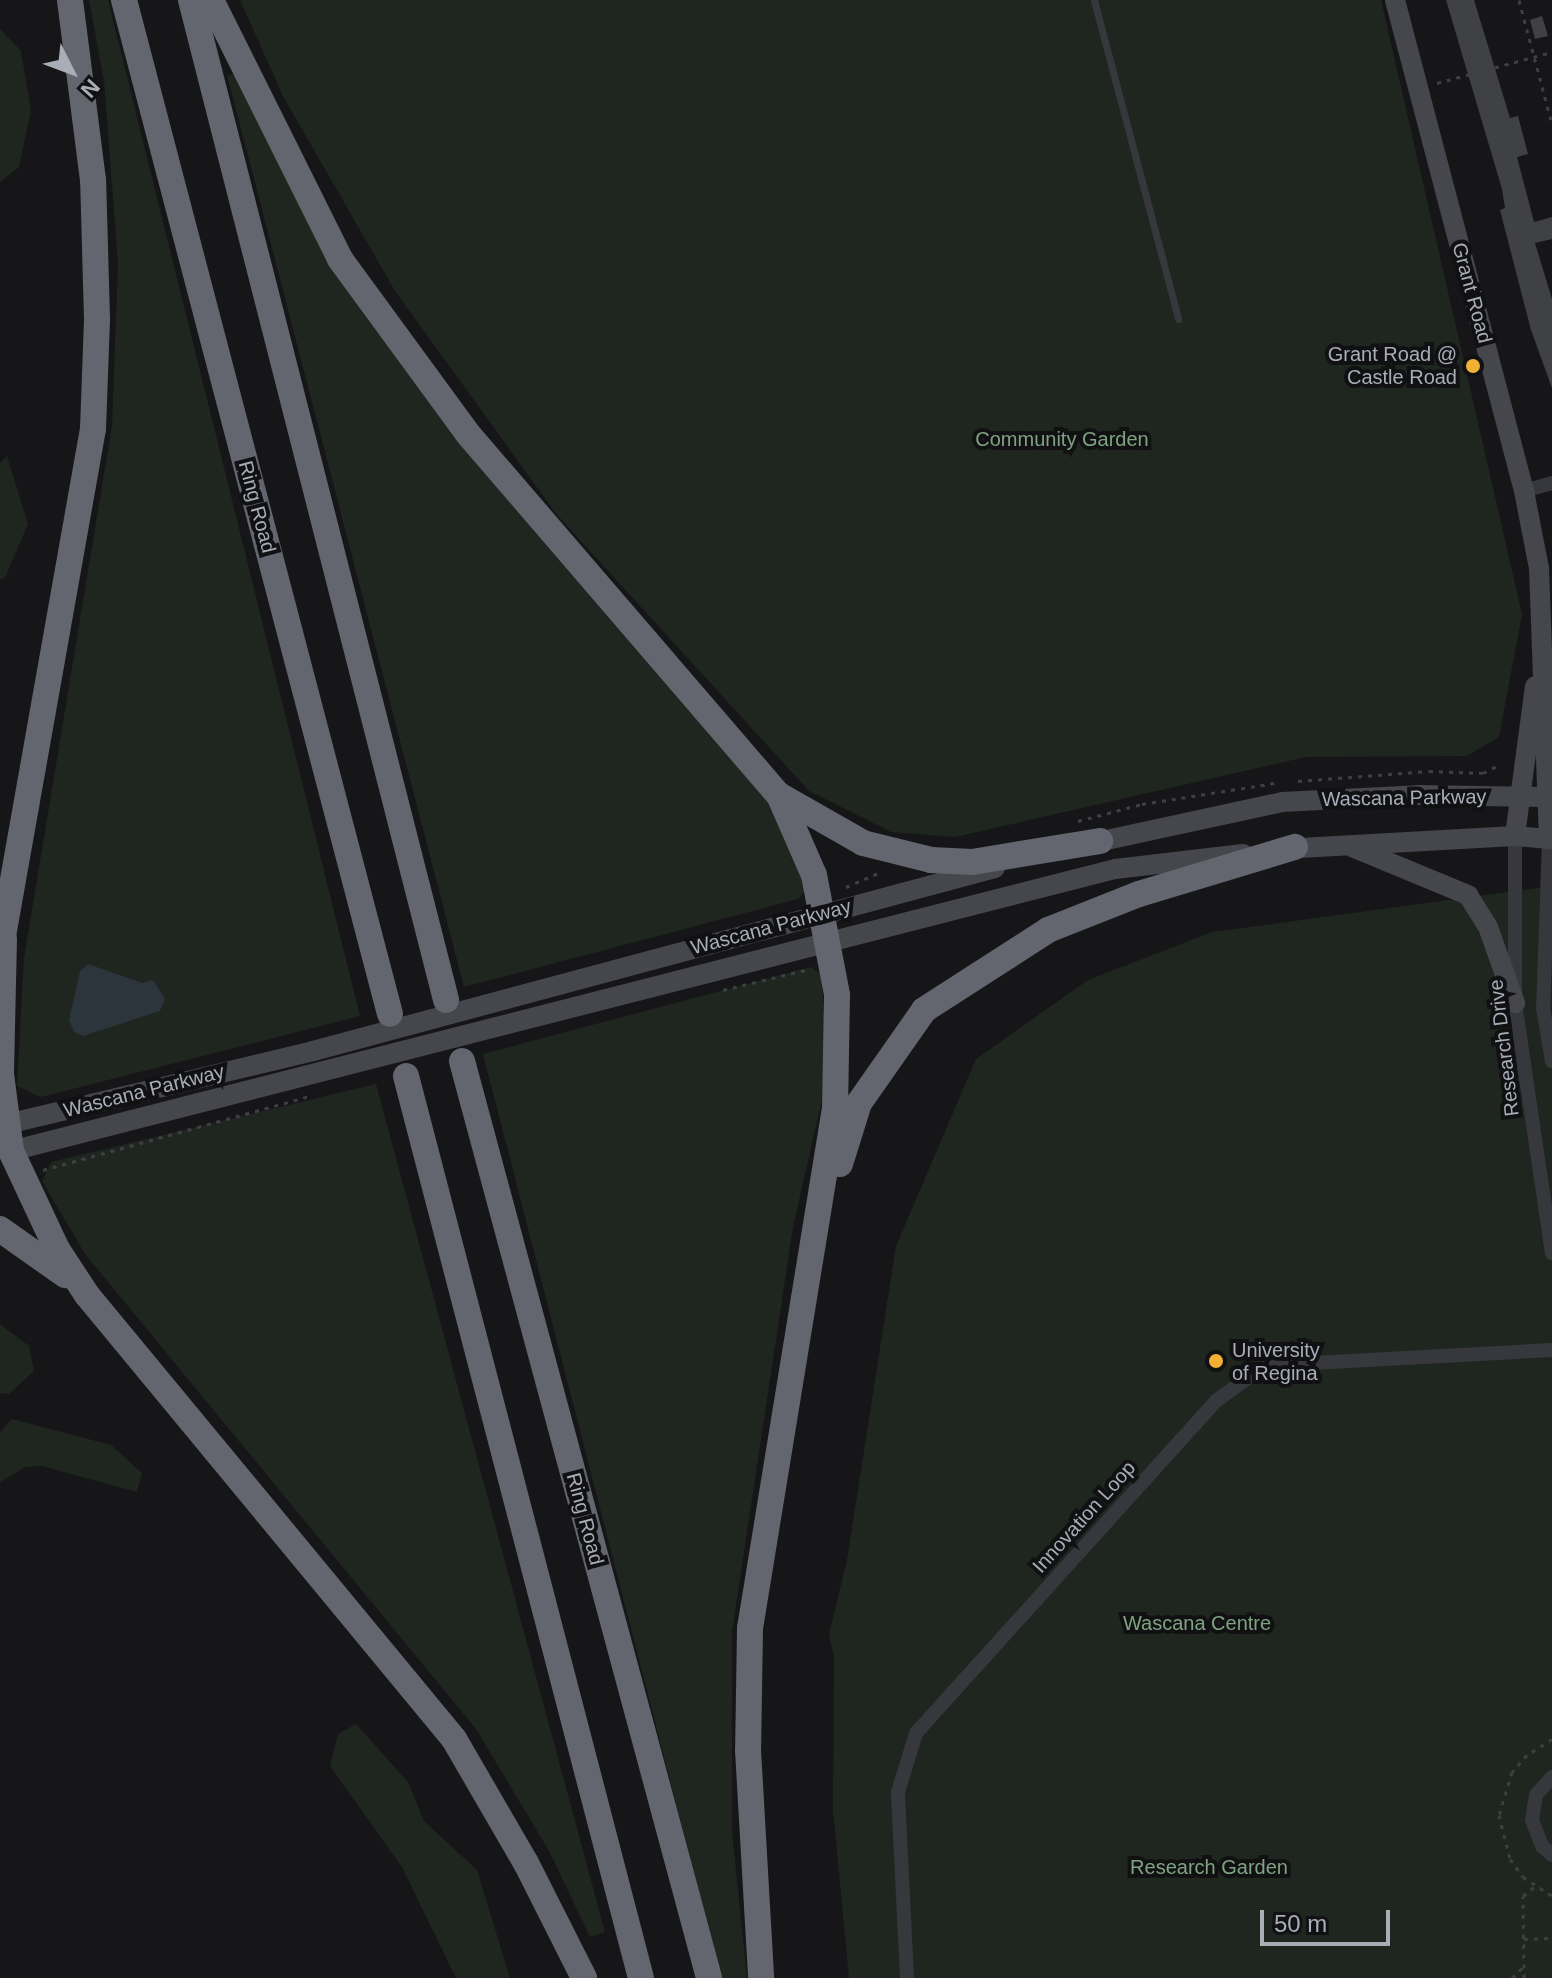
<!DOCTYPE html>
<style>
body{margin:0}
#map{position:relative;width:1552px;height:1978px;overflow:hidden;background:#161618;font-family:Helvetica,sans-serif}
div>[style]{position:absolute}
[style*='--x']{left:calc(var(--x)*1px);top:calc(var(--y)*1px);width:calc(var(--w)*1px);rotate:calc(var(--a)*1deg)}
.green>*{inset:0;background:#1e261f}
.water>*{inset:0;background:#2c353c}
.building>*{inset:0;background:#404145}
.path>*{height:3px;margin-top:-1.5px;transform-origin:0;background:repeating-linear-gradient(90deg,#3d3f44 0 4px,transparent 0 10px)}
.lane>*{height:7px;margin:-3.5px;padding:0 3.5px;transform-origin:3.5px;border-radius:3.5px;background:#37383d}
.street>*{height:14px;margin:-7px;padding:0 7px;transform-origin:7px;border-radius:7px;background:#37383d}
.secondary>*{height:20px;margin:-10px;padding:0 10px;transform-origin:10px;border-radius:10px;background:#45474d}
.highway>*{height:26px;margin:-13px;padding:0 13px;transform-origin:13px;border-radius:13px;background:#63666e}
.dots>*{width:22px;height:22px;translate:-50% -50%;box-sizing:border-box;border:4px solid #111113;border-radius:50%}
span{translate:-50% -50%;white-space:nowrap;text-align:center;line-height:1.15;-webkit-text-stroke:8px #111113;paint-order:stroke}
.street-label{font-size:20px;color:#a8adb8}
.poi-label{font-size:20px;color:#a8adb8}
.right{translate:-100% -50%;text-align:right}
.left{translate:0 -50%;text-align:left}
.park-label{font-size:20px;color:#7fa381}
.north{position:absolute;left:32px;top:32px;width:80px;height:80px;-webkit-text-stroke:6px #111113;paint-order:stroke;rotate:132deg;font-size:22px;font-weight:700;line-height:32px;text-align:center;color:#a8adb8}
.north::after{content:'';display:block;margin:auto;width:28px;height:36px;background:#a8adb8;clip-path:polygon(50% 0,100% 100%,50% 72%,0 100%)}
.scale{position:absolute;left:1260px;top:1910px;width:130px;height:36px;box-sizing:border-box;border:4px solid #a8adb8;border-top:0;padding-left:10px;font-size:24px;line-height:28px;white-space:nowrap;color:#a8adb8;-webkit-text-stroke:6px #111113;paint-order:stroke}
</style>
<div id="map">
<div class="green">
<i style="clip-path:polygon(89px 0,108px 0,360px 1016px,41px 1097px,17px 1086px,24px 958px,112px 426px,118px 264px,104px 81px)"></i>
<i style="clip-path:polygon(240px 0,1381px 0,1522px 614px,1499px 737px,1467px 756px,1306px 757px,955px 837px,891px 832px,809px 791px,557px 515px,395px 291px,283px 96px)"></i>
<i style="clip-path:polygon(0 29px,21px 51px,31px 110px,19px 167px,0 182px)"></i>
<i style="clip-path:polygon(236px 74px,341px 276px,766px 796px,807px 888px,798px 899px,464px 987px,227px 75px)"></i>
<i style="clip-path:polygon(7px 456px,28px 524px,5px 578px,0 579px,0 463px)"></i>
<i style="clip-path:polygon(1552px 886px,1552px 1978px,849px 1978px,833px 1810px,834px 1658px,829px 1634px,847px 1560px,896px 1246px,976px 1059px,1088px 980px,1212px 932px)"></i>
<i style="clip-path:polygon(811px 967px,821px 975px,828px 1073px,793px 1227px,732px 1632px,732px 1831px,747px 1978px,721px 1978px,483px 1054px)"></i>
<i style="clip-path:polygon(376px 1084px,605px 1932px,590px 1937px,549px 1851px,476px 1729px,85px 1254px,42px 1181px,51px 1162px)"></i>
<i style="clip-path:polygon(0 1324px,29px 1346px,34px 1371px,9px 1394px,0 1393px)"></i>
<i style="clip-path:polygon(12px 1419px,111px 1445px,142px 1473px,137px 1492px,42px 1466px,26px 1467px,0 1482px,0 1432px)"></i>
<i style="clip-path:polygon(356px 1724px,408px 1782px,424px 1821px,477px 1870px,510px 1978px,456px 1978px,402px 1867px,330px 1766px,338px 1734px)"></i>
</div>
<div class="water">
<i style="clip-path:polygon(88px 964px,142px 983px,153px 980px,165px 998px,160px 1011px,83px 1036px,74px 1032px,69px 1020px,80px 971px)"></i>
</div>
<div class="building">
<i style="clip-path:polygon(1446px 0,1474px 0,1510px 118px,1518px 116px,1528px 154px,1517px 157px,1534px 222px,1552px 217px,1552px 239px,1535px 243px,1552px 299px,1552px 388px,1531px 330px,1500px 210px,1505px 208px,1502px 189px)"></i>
<i style="clip-path:polygon(1542px 16px,1548px 36px,1535px 39px,1530px 20px)"></i>
</div>
<div class="path">
<i style="--x:1519;--y:0;--w:128;--a:75.1"></i>
<i style="--x:1437;--y:83;--w:119;--a:-15.1"></i>
<i style="--x:1298;--y:781;--w:131;--a:-4.4"></i>
<i style="--x:1429;--y:771;--w:54;--a:2.1"></i>
<i style="--x:1483;--y:773;--w:18;--a:-27"></i>
<i style="--x:1078;--y:821;--w:66;--a:-14.9"></i>
<i style="--x:1142;--y:804;--w:134;--a:-9"></i>
<i style="--x:846;--y:887;--w:40;--a:-23.4"></i>
<i style="--x:723;--y:990;--w:89;--a:-13.7"></i>
<i style="--x:43;--y:1170;--w:280;--a:-15.5"></i>
<i style="--x:1552;--y:1739;--w:30;--a:147"></i>
<i style="--x:1527;--y:1755;--w:23;--a:131"></i>
<i style="--x:1512;--y:1772;--w:45;--a:106.8"></i>
<i style="--x:1499;--y:1815;--w:45;--a:76"></i>
<i style="--x:1510;--y:1859;--w:22;--a:54"></i>
<i style="--x:1523;--y:1877;--w:35;--a:33"></i>
<i style="--x:1524;--y:1939;--w:28;--a:-2"></i>
<i style="--x:1512;--y:1978;--w:17;--a:-45"></i>
<i style="--x:1524;--y:1978;--w:82;--a:-90.7"></i>
<i style="--x:1523;--y:1896;--w:14;--a:-39"></i>
</div>
<div class="lane">
<i style="--x:1094;--y:0;--w:330;--a:75.2"></i>
</div>
<div class="street">
<i style="--x:1524;--y:491;--w:29;--a:-16"></i>
<i style="--x:1515;--y:836;--w:167;--a:90"></i>
<i style="--x:1515;--y:1003;--w:253;--a:81.6"></i>
<i style="--x:1549;--y:839;--w:169;--a:92"></i>
<i style="--x:1543;--y:1008;--w:54;--a:80.4"></i>
<i style="--x:1552;--y:1777;--w:24;--a:132"></i>
<i style="--x:1536;--y:1795;--w:25;--a:99"></i>
<i style="--x:1532;--y:1820;--w:28;--a:69"></i>
<i style="--x:1542;--y:1846;--w:13;--a:42"></i>
<i style="--x:907;--y:1978;--w:186;--a:-92.8"></i>
<i style="--x:898;--y:1792;--w:62;--a:-73"></i>
<i style="--x:916;--y:1733;--w:447;--a:-47.9"></i>
<i style="--x:1216;--y:1401;--w:54;--a:-36"></i>
<i style="--x:1260;--y:1369;--w:34;--a:-8"></i>
<i style="--x:1294;--y:1364;--w:258;--a:-3.1"></i>
</div>
<div class="secondary">
<i style="--x:1395;--y:0;--w:508;--a:75.28"></i>
<i style="--x:1524;--y:491;--w:78;--a:79"></i>
<i style="--x:1539;--y:568;--w:271;--a:87.9"></i>
<i style="--x:1515;--y:836;--w:151;--a:-82.4"></i>
<i style="--x:1088;--y:844;--w:198;--a:-12.2"></i>
<i style="--x:1282;--y:802;--w:136;--a:-2.9"></i>
<i style="--x:1418;--y:795;--w:134;--a:0.9"></i>
<i style="--x:1352;--y:847;--w:126;--a:22.5"></i>
<i style="--x:1468;--y:895;--w:38;--a:58"></i>
<i style="--x:1488;--y:927;--w:81;--a:70.4"></i>
<i style="--x:1282;--y:849;--w:233;--a:-3.2"></i>
<i style="--x:1515;--y:836;--w:37;--a:5"></i>
<i style="--x:7;--y:1124;--w:315;--a:-13.4"></i>
<i style="--x:313;--y:1051;--w:706;--a:-15.02"></i>
<i style="--x:11;--y:1151;--w:1139;--a:-14.33"></i>
<i style="--x:1115;--y:869;--w:129;--a:-6.7"></i>
</div>
<div class="highway">
<i style="--x:124;--y:0;--w:1048;--a:75.3"></i>
<i style="--x:191;--y:0;--w:1032;--a:75.69"></i>
<i style="--x:211;--y:0;--w:289;--a:63.5"></i>
<i style="--x:340;--y:259;--w:217;--a:53.8"></i>
<i style="--x:468;--y:434;--w:476;--a:49.3"></i>
<i style="--x:779;--y:795;--w:87;--a:66.4"></i>
<i style="--x:814;--y:875;--w:122;--a:79.1"></i>
<i style="--x:837;--y:995;--w:113;--a:91"></i>
<i style="--x:835;--y:1108;--w:527;--a:99.28"></i>
<i style="--x:750;--y:1628;--w:122;--a:90.9"></i>
<i style="--x:748;--y:1750;--w:228;--a:86.7"></i>
<i style="--x:779;--y:795;--w:97;--a:29.7"></i>
<i style="--x:863;--y:843;--w:70;--a:14"></i>
<i style="--x:931;--y:860;--w:41;--a:2.8"></i>
<i style="--x:972;--y:862;--w:130;--a:-9.3"></i>
<i style="--x:4;--y:939;--w:135;--a:91.3"></i>
<i style="--x:1;--y:1074;--w:78;--a:82.6"></i>
<i style="--x:11;--y:1151;--w:108;--a:64.9"></i>
<i style="--x:57;--y:1249;--w:55;--a:56.9"></i>
<i style="--x:87;--y:1295;--w:576;--a:50.42"></i>
<i style="--x:454;--y:1739;--w:143;--a:59.9"></i>
<i style="--x:526;--y:1863;--w:129;--a:63.2"></i>
<i style="--x:0;--y:953;--w:532;--a:-79.94"></i>
<i style="--x:93;--y:429;--w:110;--a:-87.9"></i>
<i style="--x:97;--y:319;--w:139;--a:-91.6"></i>
<i style="--x:93;--y:180;--w:181;--a:-97.3"></i>
<i style="--x:462;--y:1061;--w:950;--a:74.92"></i>
<i style="--x:406;--y:1076;--w:932;--a:75.4"></i>
<i style="--x:840;--y:1164;--w:64;--a:-72.7"></i>
<i style="--x:859;--y:1103;--w:113;--a:-55"></i>
<i style="--x:924;--y:1010;--w:148;--a:-32.8"></i>
<i style="--x:1048;--y:930;--w:98;--a:-21.6"></i>
<i style="--x:1139;--y:894;--w:163;--a:-16.8"></i>
<i style="--x:0;--y:1229;--w:80;--a:35.3"></i>
</div>
<div class="dots">
<i style="left:1473px;top:366px;background:#f2b134"></i>
<i style="left:1216px;top:1361px;background:#f2b134"></i>
</div>
<div class="street-label">
<span style="left:1472px;top:293px;rotate:75deg">Grant Road</span>
<span style="left:257px;top:507px;rotate:75deg">Ring Road</span>
<span style="left:1404px;top:798px;rotate:-1deg">Wascana Parkway</span>
<span style="left:771px;top:927px;rotate:-15deg">Wascana Parkway</span>
<span style="left:1504px;top:1048px;rotate:-97deg">Research Drive</span>
<span style="left:144px;top:1091px;rotate:-14deg">Wascana Parkway</span>
<span style="left:1084px;top:1517px;rotate:-48deg">Innovation Loop</span>
<span style="left:585px;top:1519px;rotate:75deg">Ring Road</span>
</div>
<div class="poi-label">
<span class="right" style="left:1457px;top:366px">Grant Road @<br>Castle Road</span>
<span class="left" style="left:1232px;top:1362px">University<br>of Regina</span>
</div>
<div class="park-label">
<span style="left:1062px;top:439px">Community Garden</span>
<span style="left:1197px;top:1623px">Wascana Centre</span>
<span style="left:1209px;top:1867px">Research Garden</span>
</div>
<div class="north">N</div>
<div class="scale">50 m</div>
</div>
